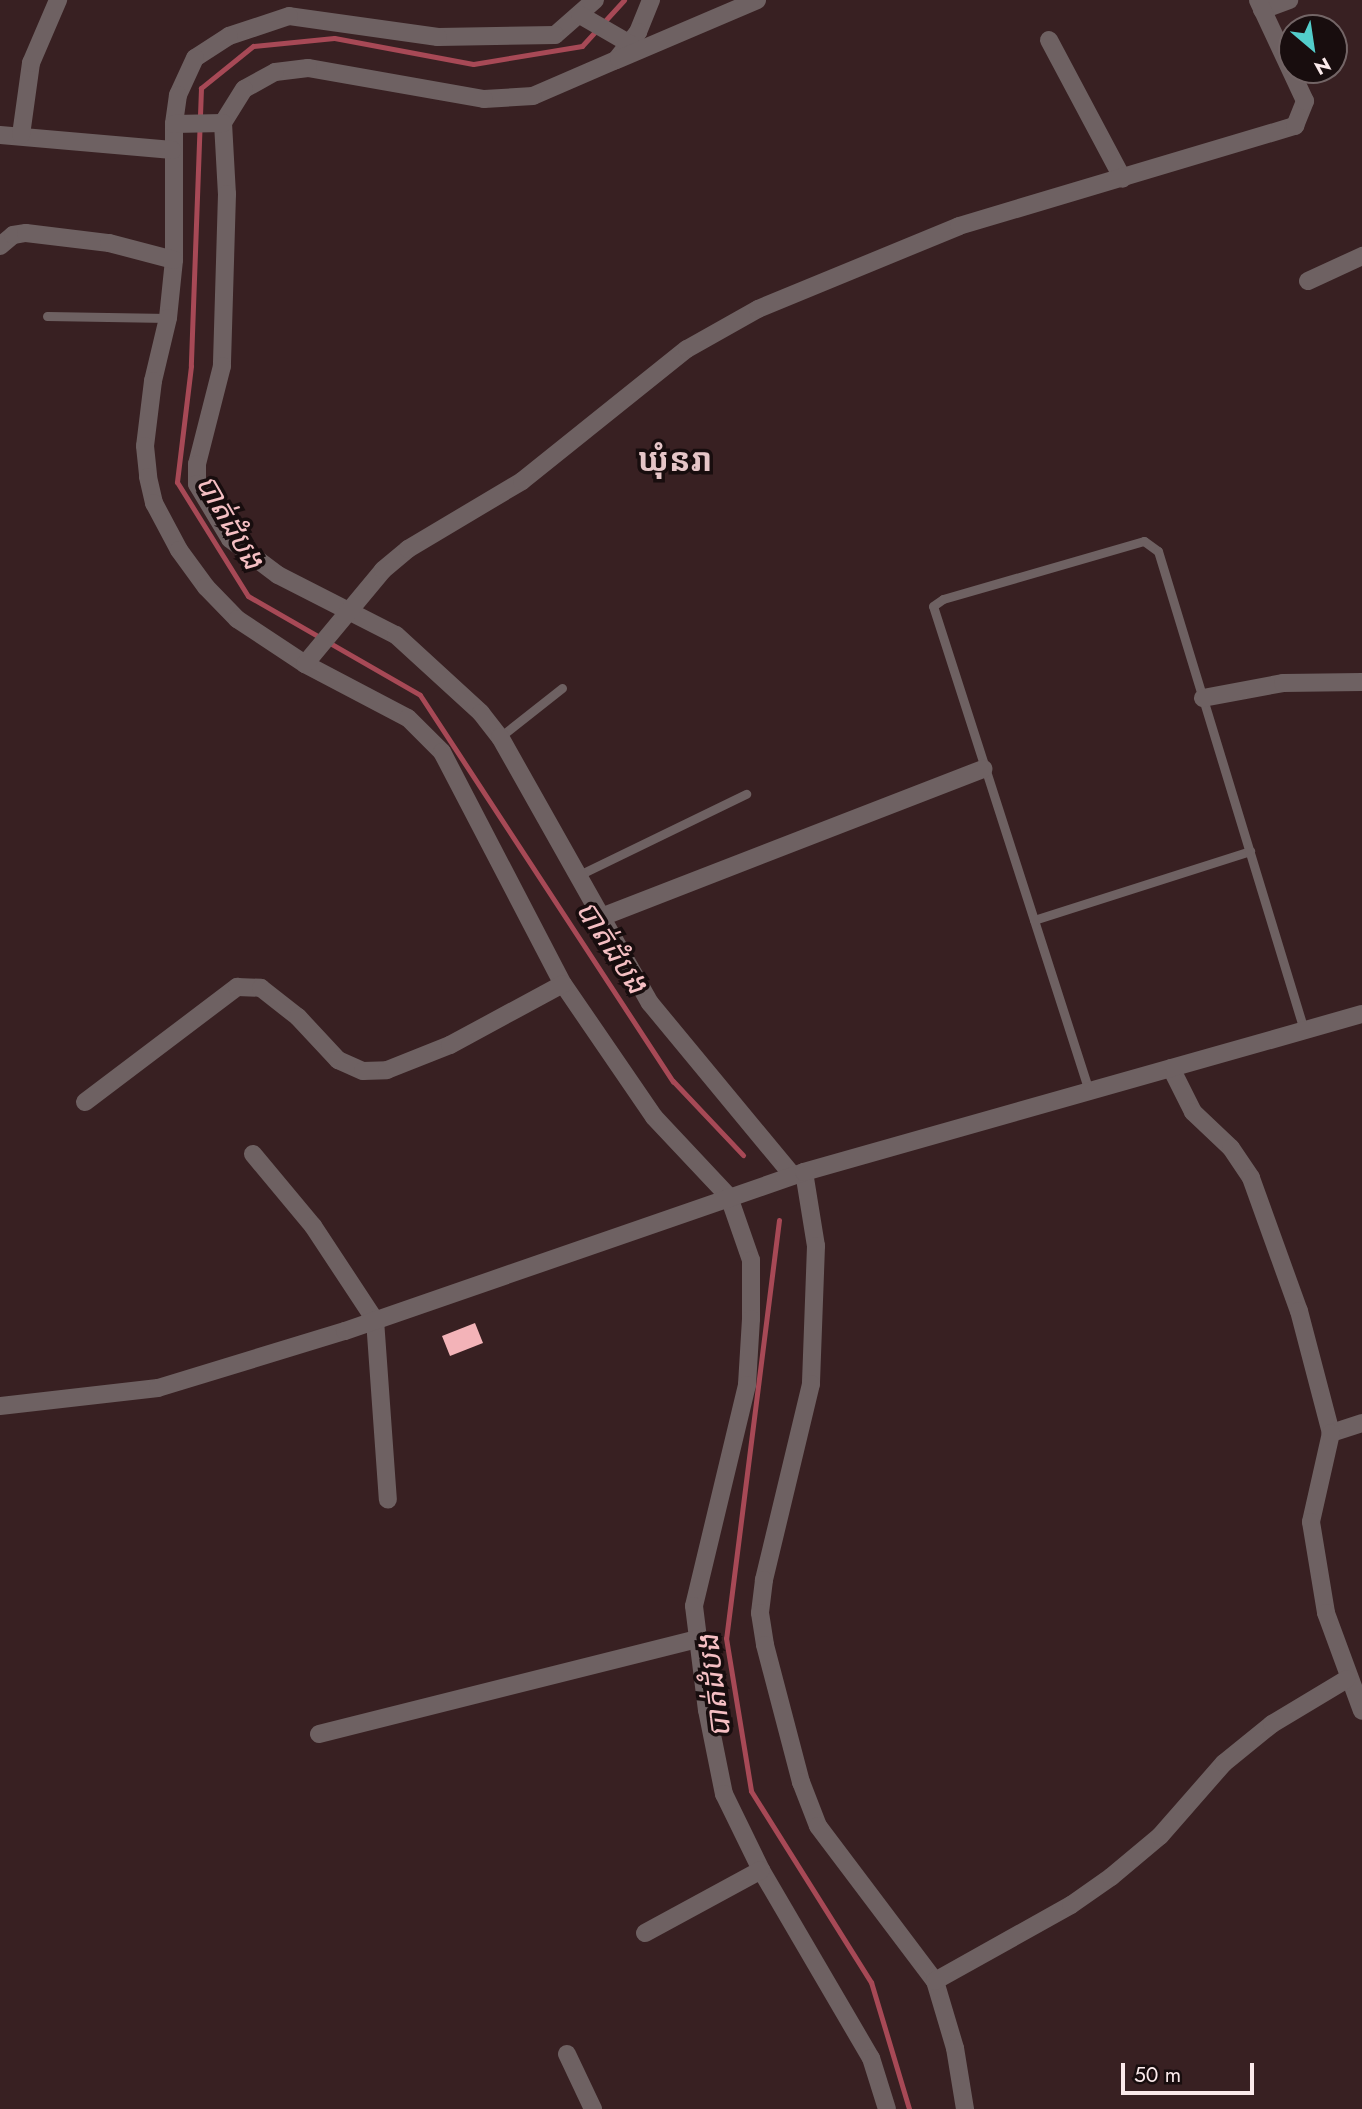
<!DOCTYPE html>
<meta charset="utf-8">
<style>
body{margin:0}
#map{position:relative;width:1362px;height:2109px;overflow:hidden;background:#382022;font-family:Jost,"Noto Sans Khmer",sans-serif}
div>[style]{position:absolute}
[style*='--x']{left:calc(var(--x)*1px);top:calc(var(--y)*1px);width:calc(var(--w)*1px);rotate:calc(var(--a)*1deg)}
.stream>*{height:5px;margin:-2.5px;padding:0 2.5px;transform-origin:2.5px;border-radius:2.5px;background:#a74956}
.building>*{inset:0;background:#f3b3b8}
.lane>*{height:9px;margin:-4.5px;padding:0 4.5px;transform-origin:4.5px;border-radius:4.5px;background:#6e6162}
.street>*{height:18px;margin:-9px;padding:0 9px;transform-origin:9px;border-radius:9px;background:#6e6162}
span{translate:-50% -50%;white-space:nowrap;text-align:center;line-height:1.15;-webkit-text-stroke:7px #180d0e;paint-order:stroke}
.water-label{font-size:30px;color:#f5bfc3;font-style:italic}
.quarter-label{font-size:32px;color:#e5c5c7;font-weight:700}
.north{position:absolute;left:1278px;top:14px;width:70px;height:70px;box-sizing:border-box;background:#180d0e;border:2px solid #736566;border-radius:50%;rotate:151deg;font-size:19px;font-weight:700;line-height:28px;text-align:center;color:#fbeaeb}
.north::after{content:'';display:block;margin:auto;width:24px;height:32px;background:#53cdcb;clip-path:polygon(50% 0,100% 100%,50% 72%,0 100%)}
.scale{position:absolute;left:1121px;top:2063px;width:133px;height:32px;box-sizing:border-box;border:4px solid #fbeaeb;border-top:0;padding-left:9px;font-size:21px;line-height:24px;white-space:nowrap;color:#fbeaeb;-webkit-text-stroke:5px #180d0e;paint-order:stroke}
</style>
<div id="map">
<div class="stream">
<i style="--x:624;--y:0;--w:62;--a:132.4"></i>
<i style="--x:582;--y:46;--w:110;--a:170.6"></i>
<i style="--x:473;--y:64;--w:141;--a:-169.4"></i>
<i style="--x:334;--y:38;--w:81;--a:174.4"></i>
<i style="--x:253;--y:46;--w:67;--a:141.1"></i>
<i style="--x:201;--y:88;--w:278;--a:92.1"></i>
<i style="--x:191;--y:366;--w:117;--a:96.9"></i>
<i style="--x:177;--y:482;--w:134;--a:58.1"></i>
<i style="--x:248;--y:596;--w:198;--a:29.9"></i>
<i style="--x:420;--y:695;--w:462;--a:56.8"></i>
<i style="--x:673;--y:1081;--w:102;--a:46.6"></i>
<i style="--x:779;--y:1220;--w:421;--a:97.2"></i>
<i style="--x:726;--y:1638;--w:155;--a:80.7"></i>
<i style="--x:751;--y:1791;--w:226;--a:57.9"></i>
<i style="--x:871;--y:1982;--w:133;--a:73.3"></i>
</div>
<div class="building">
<i style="clip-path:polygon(475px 1323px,483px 1343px,450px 1356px,442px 1336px)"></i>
</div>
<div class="lane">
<i style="--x:47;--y:316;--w:121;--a:0.9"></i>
<i style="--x:500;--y:737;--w:79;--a:-38.3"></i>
<i style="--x:579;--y:875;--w:186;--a:-25.9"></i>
<i style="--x:1034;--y:920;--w:227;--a:-17.7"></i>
<i style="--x:1089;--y:1091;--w:509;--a:-107.83"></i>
<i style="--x:933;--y:606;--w:12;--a:-35"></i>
<i style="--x:943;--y:599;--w:209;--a:-16.1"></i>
<i style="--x:1144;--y:541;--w:17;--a:36"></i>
<i style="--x:1158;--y:551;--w:501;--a:73.05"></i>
</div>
<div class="street">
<i style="--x:595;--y:0;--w:53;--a:138.8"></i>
<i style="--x:555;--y:35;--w:117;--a:179"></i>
<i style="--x:438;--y:37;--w:150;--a:-172"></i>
<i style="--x:289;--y:16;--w:63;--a:161.6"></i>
<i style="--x:229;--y:36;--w:40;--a:147.1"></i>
<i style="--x:195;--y:58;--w:41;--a:114.7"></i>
<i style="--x:178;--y:95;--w:29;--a:98"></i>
<i style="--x:174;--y:124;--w:136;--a:90"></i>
<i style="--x:174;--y:260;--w:58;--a:95.9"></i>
<i style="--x:168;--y:318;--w:65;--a:103.4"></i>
<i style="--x:153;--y:381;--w:65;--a:97"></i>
<i style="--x:145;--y:446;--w:31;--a:84"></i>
<i style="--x:148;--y:477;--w:27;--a:77"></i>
<i style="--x:154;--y:503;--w:53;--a:62"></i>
<i style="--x:179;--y:550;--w:46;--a:53.9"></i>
<i style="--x:206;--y:587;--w:45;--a:45.9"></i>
<i style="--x:237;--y:619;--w:82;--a:33.5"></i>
<i style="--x:305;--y:664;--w:116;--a:27.7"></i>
<i style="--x:408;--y:718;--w:48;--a:45"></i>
<i style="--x:442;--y:752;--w:262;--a:62.5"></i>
<i style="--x:563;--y:984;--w:161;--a:55.6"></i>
<i style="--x:654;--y:1117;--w:110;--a:46.8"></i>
<i style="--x:729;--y:1197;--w:67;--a:70.8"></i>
<i style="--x:751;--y:1260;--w:59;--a:90"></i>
<i style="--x:751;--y:1319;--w:66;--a:93.5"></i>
<i style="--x:747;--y:1385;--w:227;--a:103.5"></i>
<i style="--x:694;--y:1606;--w:105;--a:82.9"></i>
<i style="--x:707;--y:1710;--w:86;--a:78.6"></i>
<i style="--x:724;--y:1794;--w:85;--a:64"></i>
<i style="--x:761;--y:1870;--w:218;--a:59.7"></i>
<i style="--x:871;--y:2058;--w:53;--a:72.6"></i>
<i style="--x:651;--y:0;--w:35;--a:112"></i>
<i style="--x:638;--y:32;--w:36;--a:128"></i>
<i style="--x:616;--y:60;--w:90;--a:156.6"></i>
<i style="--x:533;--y:96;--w:49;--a:176.5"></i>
<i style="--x:484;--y:99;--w:179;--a:-170"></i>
<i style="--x:308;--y:68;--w:33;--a:173"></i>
<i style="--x:275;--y:72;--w:35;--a:151"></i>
<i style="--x:244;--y:89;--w:40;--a:122"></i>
<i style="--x:223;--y:123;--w:71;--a:86.8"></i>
<i style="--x:227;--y:194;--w:172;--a:91.7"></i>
<i style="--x:222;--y:366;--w:101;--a:104.3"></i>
<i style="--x:197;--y:464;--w:20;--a:90"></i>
<i style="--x:197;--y:484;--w:64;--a:59"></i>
<i style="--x:230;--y:539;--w:60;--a:36.9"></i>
<i style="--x:278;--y:575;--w:132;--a:27"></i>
<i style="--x:396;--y:635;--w:115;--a:42.5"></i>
<i style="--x:481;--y:713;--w:31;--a:52"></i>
<i style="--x:500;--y:737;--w:305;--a:60.6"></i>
<i style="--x:650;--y:1003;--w:224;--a:50.4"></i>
<i style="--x:1262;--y:10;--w:29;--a:-20"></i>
<i style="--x:580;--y:15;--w:58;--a:30.1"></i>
<i style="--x:1049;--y:40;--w:157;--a:62"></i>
<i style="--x:619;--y:59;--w:150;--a:-23.1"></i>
<i style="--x:174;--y:124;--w:49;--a:-1.2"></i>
<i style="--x:0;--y:135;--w:173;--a:5"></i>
<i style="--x:21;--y:135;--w:73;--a:-82.1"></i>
<i style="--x:31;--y:63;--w:69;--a:-66.8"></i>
<i style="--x:0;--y:246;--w:17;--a:-40"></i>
<i style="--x:13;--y:235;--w:13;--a:-9"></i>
<i style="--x:26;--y:233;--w:84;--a:6.9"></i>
<i style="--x:109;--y:243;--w:67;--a:14.7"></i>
<i style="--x:1308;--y:281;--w:60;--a:-24.8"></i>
<i style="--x:305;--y:664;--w:122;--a:-50.3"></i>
<i style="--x:383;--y:570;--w:33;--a:-40"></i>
<i style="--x:408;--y:549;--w:133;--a:-30.8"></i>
<i style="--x:522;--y:481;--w:211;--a:-38.7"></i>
<i style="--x:687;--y:349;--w:81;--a:-29.4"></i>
<i style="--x:758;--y:309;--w:217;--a:-22.4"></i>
<i style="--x:959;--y:226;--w:351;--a:-16.6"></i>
<i style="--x:1295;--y:126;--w:27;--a:-68"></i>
<i style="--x:1305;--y:101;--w:111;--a:-115"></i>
<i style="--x:1203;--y:698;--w:81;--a:-10.6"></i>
<i style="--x:1283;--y:683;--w:79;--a:-0.7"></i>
<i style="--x:604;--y:916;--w:407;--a:-21.2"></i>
<i style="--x:1171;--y:1068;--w:49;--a:63.4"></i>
<i style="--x:1193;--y:1112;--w:52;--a:43.5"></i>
<i style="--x:1231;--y:1148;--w:36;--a:56"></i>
<i style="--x:1251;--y:1178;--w:141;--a:70.2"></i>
<i style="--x:1299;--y:1311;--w:126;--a:75.3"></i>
<i style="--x:85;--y:1102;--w:191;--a:-37.1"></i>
<i style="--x:237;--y:987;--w:24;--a:2"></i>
<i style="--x:261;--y:988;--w:47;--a:38.1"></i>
<i style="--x:298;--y:1017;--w:59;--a:47.1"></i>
<i style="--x:338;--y:1060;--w:27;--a:24"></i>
<i style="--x:363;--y:1071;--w:24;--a:-2"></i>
<i style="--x:387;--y:1070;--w:68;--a:-21.6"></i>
<i style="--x:450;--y:1045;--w:128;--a:-28.4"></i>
<i style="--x:253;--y:1154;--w:94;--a:50.2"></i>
<i style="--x:313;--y:1226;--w:113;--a:56.6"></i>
<i style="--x:375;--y:1320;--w:180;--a:85.9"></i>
<i style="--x:804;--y:1172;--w:75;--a:80.8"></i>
<i style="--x:816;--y:1246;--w:138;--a:92.1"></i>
<i style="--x:811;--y:1384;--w:202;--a:103.5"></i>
<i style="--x:764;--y:1580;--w:33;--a:97"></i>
<i style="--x:760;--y:1613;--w:32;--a:81"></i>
<i style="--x:765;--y:1645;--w:142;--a:75.3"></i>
<i style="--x:801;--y:1782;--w:47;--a:68.9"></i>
<i style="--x:818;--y:1826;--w:194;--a:53"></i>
<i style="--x:935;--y:1981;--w:70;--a:73.4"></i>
<i style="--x:955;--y:2048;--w:62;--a:80.7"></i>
<i style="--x:0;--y:1406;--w:159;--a:-6.5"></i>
<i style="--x:158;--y:1388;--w:195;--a:-17"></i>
<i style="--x:345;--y:1331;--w:486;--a:-19.1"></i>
<i style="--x:804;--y:1172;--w:580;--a:-15.81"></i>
<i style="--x:1362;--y:1423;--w:33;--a:162"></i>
<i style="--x:1331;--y:1433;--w:91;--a:102.7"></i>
<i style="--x:1311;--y:1522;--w:92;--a:80.6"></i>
<i style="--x:1326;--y:1613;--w:104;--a:69.8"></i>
<i style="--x:319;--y:1734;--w:389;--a:-14.1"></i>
<i style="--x:645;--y:1933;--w:132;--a:-28.5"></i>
<i style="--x:935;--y:1981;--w:156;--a:-29.2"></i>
<i style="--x:1071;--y:1905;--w:49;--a:-35"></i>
<i style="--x:1111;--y:1877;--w:64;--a:-39.9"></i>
<i style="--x:1160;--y:1836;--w:97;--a:-48.8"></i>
<i style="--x:1224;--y:1763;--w:62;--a:-39.1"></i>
<i style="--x:1272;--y:1724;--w:87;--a:-31"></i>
<i style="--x:567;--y:2054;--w:61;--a:64.7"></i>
</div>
<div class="water-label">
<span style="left:230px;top:522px;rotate:60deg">បាត់ដំបង</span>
<span style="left:612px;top:947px;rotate:57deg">បាត់ដំបង</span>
<span style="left:714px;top:1686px;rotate:-97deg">បាត់ដំបង</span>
</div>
<div class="quarter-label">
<span style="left:675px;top:460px">ឃុំនរា</span>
</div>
<div class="north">N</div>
<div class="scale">50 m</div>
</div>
